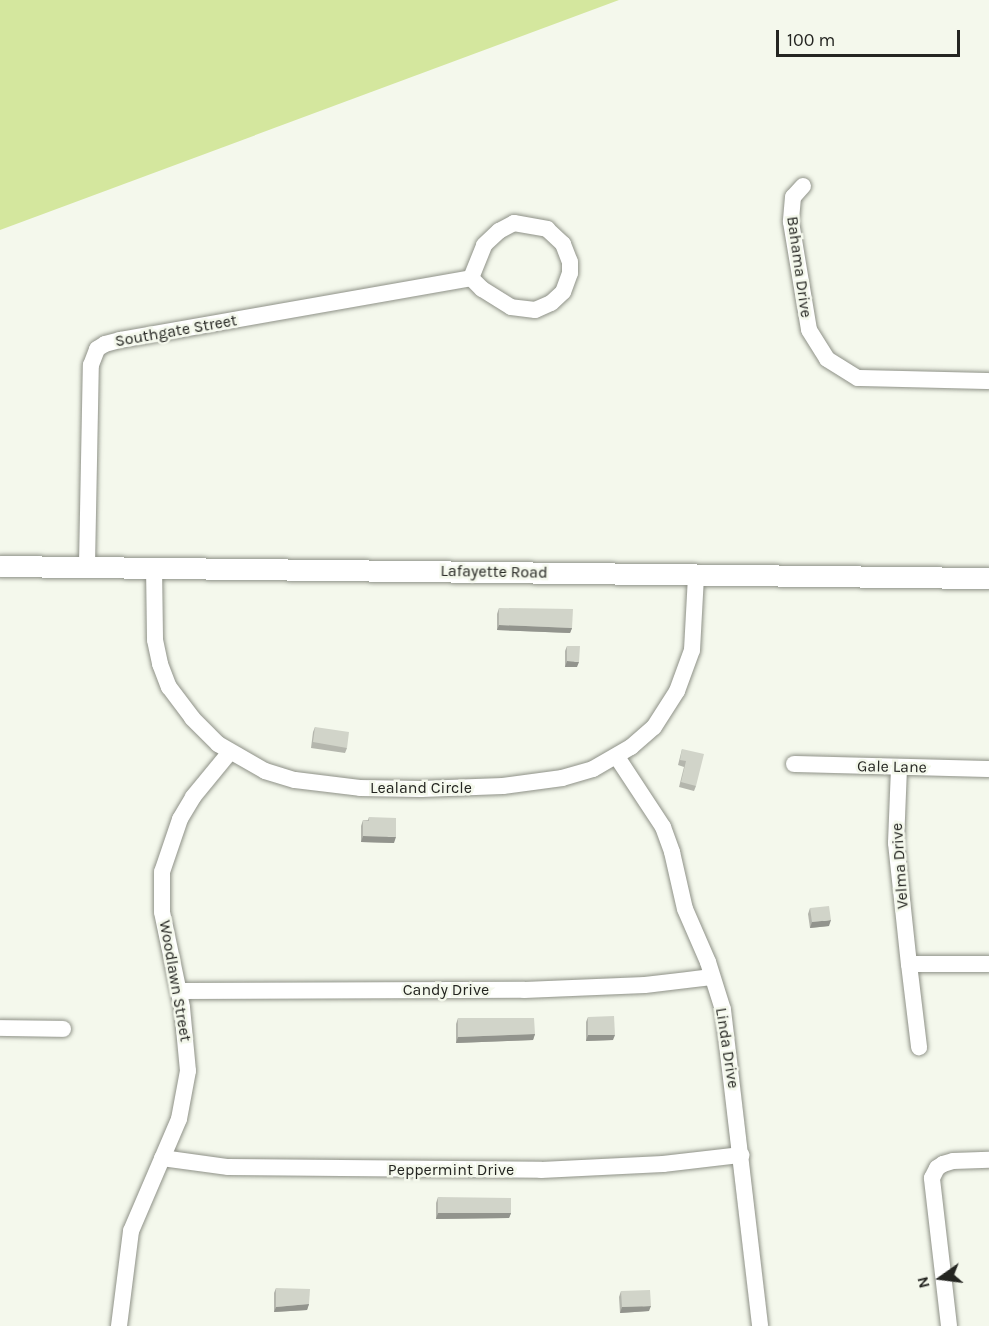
<!DOCTYPE html>
<style>
body{margin:0}
#map{position:relative;width:989px;height:1326px;overflow:hidden;background:#f4f8ec;font-family:Karla,sans-serif}
div>[style]{position:absolute}
[style*='--x']{left:calc(var(--x)*1px);top:calc(var(--y)*1px);width:calc(var(--w)*1px);rotate:calc(var(--a)*1deg)}
.green>*{inset:0;background:#d4e79e}
.roads{filter:drop-shadow(0 0 2px #8e9187) drop-shadow(0 0 2px #8e9187)}
.minor>*{height:16px;margin:-8px;padding:0 8px;transform-origin:8px;border-radius:8px;background:#fff}
.major>*{height:21px;margin:-10.5px;padding:0 10.5px;transform-origin:10.5px;border-radius:10.5px;background:#fff}
.wall>*{inset:0;background:#b4b6ad}
.shaded-wall>*{inset:0;background:#92948d}
.building>*{inset:0;background:#d1d4c9}
span{translate:-50% -50%;white-space:nowrap;text-align:center;line-height:1.15;-webkit-text-stroke:5px #f4f8ec;paint-order:stroke}
.street-label{font-size:16px;color:#242521}
.north{position:absolute;left:911px;top:1248px;width:60px;height:60px;-webkit-text-stroke:4px #f4f8ec;paint-order:stroke;rotate:256deg;font-size:16px;font-weight:700;line-height:24px;text-align:center;color:#242521}
.north::after{content:'';display:block;margin:auto;width:21px;height:27px;background:#242521;clip-path:polygon(50% 0,100% 100%,50% 72%,0 100%)}
.scale{position:absolute;left:776px;top:30px;width:184px;height:27px;box-sizing:border-box;border:3px solid #242521;border-top:0;padding-left:8px;font-size:18px;line-height:21px;white-space:nowrap;color:#242521;-webkit-text-stroke:4px #f4f8ec;paint-order:stroke}
</style>
<div id="map">
<div class="green">
<i style="clip-path:polygon(0 0,619px 0,0 230px)"></i>
</div>
<div class="roads">
<div class="minor">
<i style="--x:803;--y:186;--w:15;--a:132"></i>
<i style="--x:793;--y:197;--w:25;--a:95"></i>
<i style="--x:791;--y:222;--w:109;--a:80.5"></i>
<i style="--x:809;--y:330;--w:34;--a:58"></i>
<i style="--x:827;--y:359;--w:36;--a:32"></i>
<i style="--x:858;--y:378;--w:131;--a:1.3"></i>
<i style="--x:514;--y:223;--w:34;--a:10"></i>
<i style="--x:547;--y:229;--w:22;--a:43"></i>
<i style="--x:563;--y:244;--w:19;--a:69"></i>
<i style="--x:570;--y:262;--w:11;--a:90"></i>
<i style="--x:570;--y:273;--w:20;--a:110"></i>
<i style="--x:563;--y:292;--w:16;--a:137"></i>
<i style="--x:551;--y:303;--w:17;--a:156"></i>
<i style="--x:535;--y:310;--w:24;--a:-173"></i>
<i style="--x:511;--y:307;--w:34;--a:-148"></i>
<i style="--x:482;--y:289;--w:16;--a:-135"></i>
<i style="--x:471;--y:278;--w:35;--a:-68"></i>
<i style="--x:484;--y:245;--w:21;--a:-43"></i>
<i style="--x:499;--y:231;--w:17;--a:-28"></i>
<i style="--x:87;--y:565;--w:200;--a:-88.9"></i>
<i style="--x:91;--y:365;--w:17;--a:-69"></i>
<i style="--x:97;--y:349;--w:9;--a:-32"></i>
<i style="--x:105;--y:344;--w:16;--a:-15"></i>
<i style="--x:120;--y:340;--w:356;--a:-10"></i>
<i style="--x:154;--y:566;--w:74;--a:89.2"></i>
<i style="--x:155;--y:640;--w:25;--a:78"></i>
<i style="--x:160;--y:664;--w:25;--a:69"></i>
<i style="--x:169;--y:687;--w:39;--a:53"></i>
<i style="--x:192;--y:718;--w:37;--a:45"></i>
<i style="--x:218;--y:744;--w:54;--a:29.9"></i>
<i style="--x:265;--y:771;--w:31;--a:17"></i>
<i style="--x:295;--y:780;--w:65;--a:7"></i>
<i style="--x:360;--y:788;--w:61;--a:0.9"></i>
<i style="--x:421;--y:789;--w:82;--a:-2.1"></i>
<i style="--x:503;--y:786;--w:60;--a:-7.7"></i>
<i style="--x:562;--y:778;--w:32;--a:-16"></i>
<i style="--x:593;--y:769;--w:44;--a:-30.1"></i>
<i style="--x:631;--y:747;--w:30;--a:-41"></i>
<i style="--x:654;--y:727;--w:43;--a:-57.4"></i>
<i style="--x:677;--y:691;--w:44;--a:-69.9"></i>
<i style="--x:692;--y:650;--w:75;--a:-86.9"></i>
<i style="--x:617;--y:757;--w:84;--a:56.7"></i>
<i style="--x:663;--y:827;--w:27;--a:70"></i>
<i style="--x:672;--y:852;--w:58;--a:77.2"></i>
<i style="--x:685;--y:909;--w:58;--a:66.5"></i>
<i style="--x:708;--y:962;--w:50;--a:72.6"></i>
<i style="--x:723;--y:1010;--w:318;--a:83.3"></i>
<i style="--x:794;--y:764;--w:195;--a:1.5"></i>
<i style="--x:899;--y:768;--w:75;--a:92.3"></i>
<i style="--x:896;--y:843;--w:122;--a:83.9"></i>
<i style="--x:909;--y:964;--w:80;--a:0"></i>
<i style="--x:909;--y:964;--w:84;--a:83.1"></i>
<i style="--x:180;--y:991;--w:344;--a:-0.2"></i>
<i style="--x:524;--y:990;--w:121;--a:-2.4"></i>
<i style="--x:645;--y:985;--w:67;--a:-6.8"></i>
<i style="--x:0;--y:1028;--w:63;--a:0.9"></i>
<i style="--x:162;--y:1158;--w:67;--a:7.8"></i>
<i style="--x:228;--y:1167;--w:313;--a:0.5"></i>
<i style="--x:541;--y:1170;--w:122;--a:-2.8"></i>
<i style="--x:663;--y:1164;--w:79;--a:-6.6"></i>
<i style="--x:119;--y:1326;--w:96;--a:-82.8"></i>
<i style="--x:131;--y:1231;--w:122;--a:-66.8"></i>
<i style="--x:179;--y:1119;--w:49;--a:-79.4"></i>
<i style="--x:188;--y:1071;--w:64;--a:-95.4"></i>
<i style="--x:182;--y:1007;--w:97;--a:-101.9"></i>
<i style="--x:162;--y:912;--w:40;--a:-90"></i>
<i style="--x:162;--y:872;--w:56;--a:-71.2"></i>
<i style="--x:180;--y:819;--w:26;--a:-59"></i>
<i style="--x:193;--y:797;--w:58;--a:-50.6"></i>
<i style="--x:949;--y:1326;--w:149;--a:-96.6"></i>
<i style="--x:932;--y:1178;--w:11;--a:-63"></i>
<i style="--x:937;--y:1168;--w:7;--a:-34"></i>
<i style="--x:943;--y:1164;--w:10;--a:-17"></i>
<i style="--x:953;--y:1161;--w:36;--a:-2"></i>
</div>
<div class="major">
<i style="--x:0;--y:566;--w:989;--a:0.7"></i>
</div>
</div>
<div class="wall">
<i style="clip-path:polygon(499px 608px,572px 628px,570px 633px,497px 630px,497px 614px)"></i>
<i style="clip-path:polygon(567px 646px,577px 667px,565px 667px,565px 651px)"></i>
<i style="clip-path:polygon(315px 727px,347px 748px,345px 753px,311px 748px,313px 732px)"></i>
<i style="clip-path:polygon(682px 749px,696px 786px,694px 791px,679px 787px,684px 767px,678px 765px)"></i>
<i style="clip-path:polygon(369px 817px,394px 843px,361px 842px,361px 826px,363px 820px,368px 820px)"></i>
<i style="clip-path:polygon(810px 908px,829px 926px,810px 928px,808px 914px)"></i>
<i style="clip-path:polygon(588px 1017px,613px 1040px,586px 1041px,586px 1022px)"></i>
<i style="clip-path:polygon(458px 1018px,535px 1034px,533px 1040px,456px 1043px,456px 1024px)"></i>
<i style="clip-path:polygon(438px 1197px,511px 1213px,509px 1218px,436px 1219px,436px 1203px)"></i>
<i style="clip-path:polygon(276px 1288px,309px 1304px,307px 1310px,274px 1312px,274px 1293px)"></i>
<i style="clip-path:polygon(621px 1291px,649px 1311px,620px 1313px,619px 1297px)"></i>
</div>
<div class="shaded-wall">
<i style="clip-path:polygon(499px 625px,572px 628px,570px 633px,497px 630px)"></i>
<i style="clip-path:polygon(567px 661px,579px 662px,577px 667px,565px 667px)"></i>
<i style="clip-path:polygon(363px 836px,396px 837px,394px 843px,361px 842px)"></i>
<i style="clip-path:polygon(831px 920px,829px 926px,810px 928px,812px 922px)"></i>
<i style="clip-path:polygon(535px 1034px,533px 1040px,456px 1043px,458px 1037px)"></i>
<i style="clip-path:polygon(588px 1035px,615px 1035px,613px 1040px,586px 1041px)"></i>
<i style="clip-path:polygon(438px 1213px,511px 1213px,509px 1218px,436px 1219px)"></i>
<i style="clip-path:polygon(309px 1304px,307px 1310px,274px 1312px,276px 1307px)"></i>
<i style="clip-path:polygon(651px 1306px,649px 1311px,620px 1313px,622px 1307px)"></i>
</div>
<div class="building">
<i style="clip-path:polygon(499px 608px,573px 609px,572px 628px,499px 625px)"></i>
<i style="clip-path:polygon(567px 646px,580px 646px,579px 662px,567px 661px)"></i>
<i style="clip-path:polygon(315px 727px,349px 732px,347px 748px,313px 742px)"></i>
<i style="clip-path:polygon(682px 749px,704px 754px,696px 786px,681px 782px,686px 761px,680px 760px)"></i>
<i style="clip-path:polygon(369px 817px,396px 818px,396px 837px,363px 836px,363px 820px,369px 821px)"></i>
<i style="clip-path:polygon(829px 906px,831px 920px,812px 922px,810px 908px)"></i>
<i style="clip-path:polygon(614px 1016px,615px 1035px,588px 1035px,588px 1017px)"></i>
<i style="clip-path:polygon(458px 1018px,534px 1018px,535px 1034px,458px 1037px)"></i>
<i style="clip-path:polygon(438px 1197px,511px 1198px,511px 1213px,438px 1213px)"></i>
<i style="clip-path:polygon(276px 1288px,310px 1289px,309px 1304px,276px 1307px)"></i>
<i style="clip-path:polygon(650px 1290px,651px 1306px,622px 1307px,621px 1291px)"></i>
</div>
<div class="street-label">
<span style="left:799px;top:267px;rotate:82deg">Bahama Drive</span>
<span style="left:176px;top:331px;rotate:-10deg">Southgate Street</span>
<span style="left:494px;top:572px;rotate:1deg">Lafayette Road</span>
<span style="left:892px;top:767px;rotate:1deg">Gale Lane</span>
<span style="left:421px;top:788px">Lealand Circle</span>
<span style="left:900px;top:866px;rotate:-94deg">Velma Drive</span>
<span style="left:175px;top:981px;rotate:80deg">Woodlawn Street</span>
<span style="left:446px;top:990px">Candy Drive</span>
<span style="left:727px;top:1048px;rotate:81deg">Linda Drive</span>
<span style="left:451px;top:1170px">Peppermint Drive</span>
</div>
<div class="north">N</div>
<div class="scale">100 m</div>
</div>
